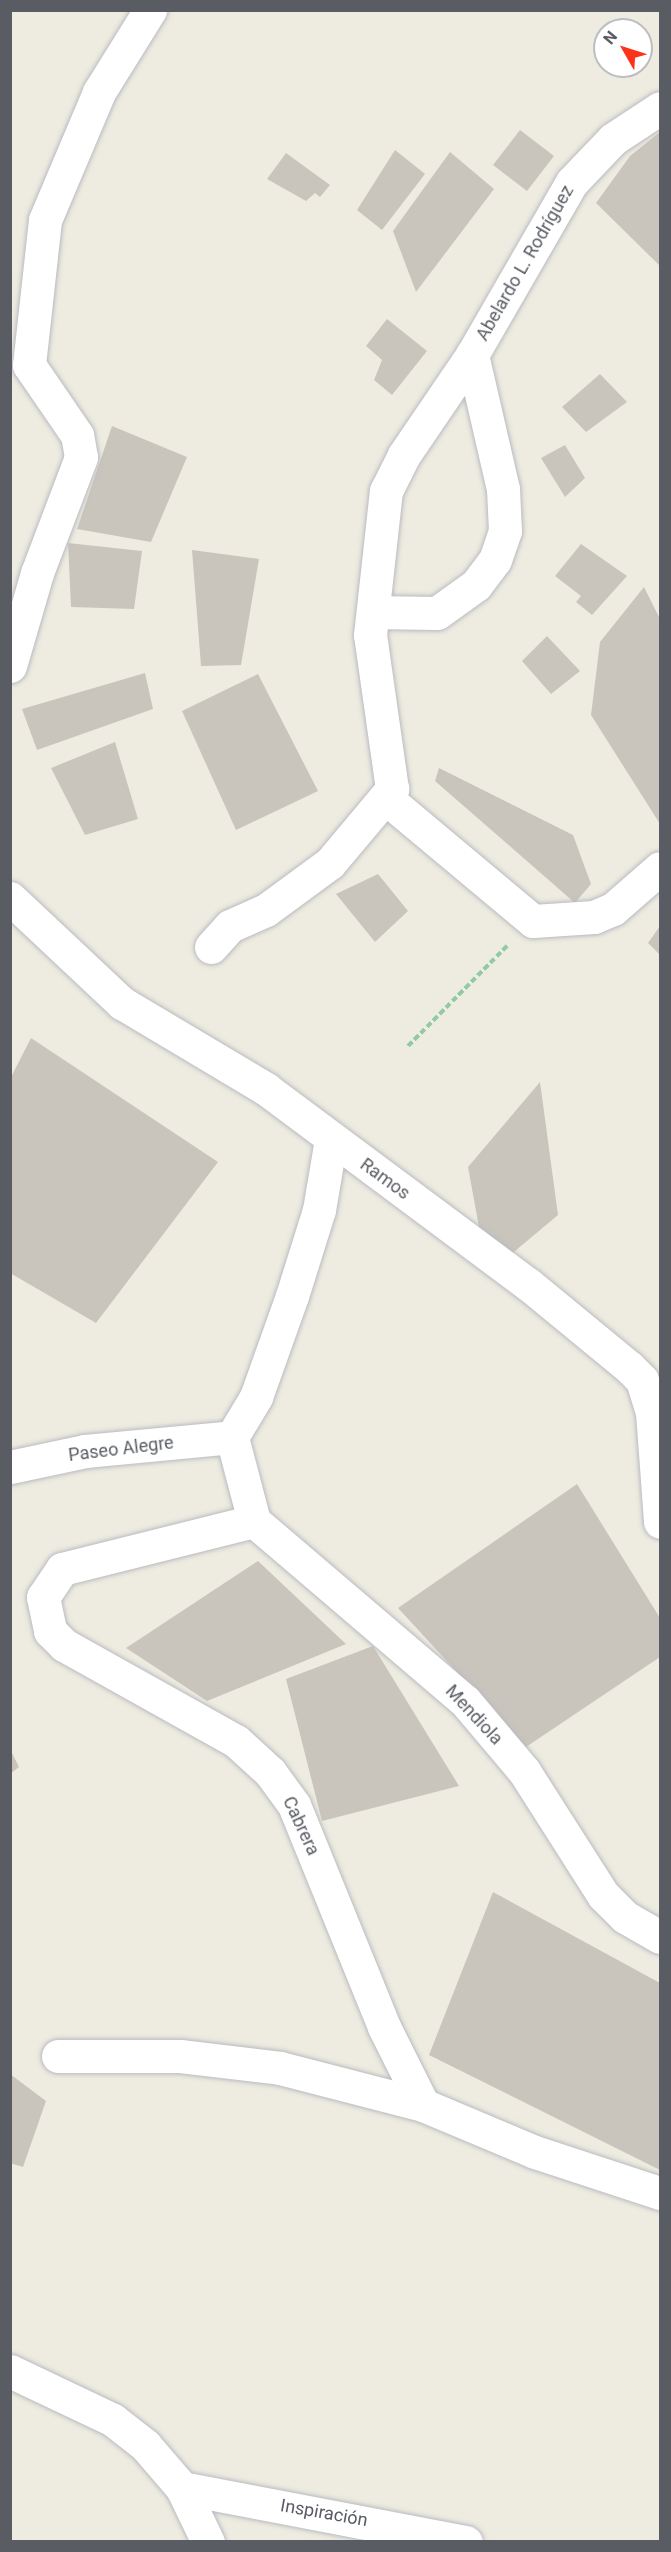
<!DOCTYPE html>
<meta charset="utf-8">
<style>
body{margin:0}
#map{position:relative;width:671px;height:2552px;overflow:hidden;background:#eeece0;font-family:Roboto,sans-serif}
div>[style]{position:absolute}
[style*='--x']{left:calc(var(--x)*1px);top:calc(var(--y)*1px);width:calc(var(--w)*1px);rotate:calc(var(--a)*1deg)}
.building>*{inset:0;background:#c9c5bd}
.path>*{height:4px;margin-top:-2px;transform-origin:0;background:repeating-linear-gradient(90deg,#92caa4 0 6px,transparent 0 9px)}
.roads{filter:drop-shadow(0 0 2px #b9bbc1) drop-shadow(0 0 2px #b9bbc1)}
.minor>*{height:33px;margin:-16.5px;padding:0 16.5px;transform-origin:16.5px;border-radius:16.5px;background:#fff}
span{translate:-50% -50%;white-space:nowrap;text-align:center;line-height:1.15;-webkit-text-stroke:6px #fff;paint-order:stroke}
.street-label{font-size:18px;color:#595d63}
.frame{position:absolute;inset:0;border:12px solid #595d63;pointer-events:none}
.north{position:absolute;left:593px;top:18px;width:60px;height:60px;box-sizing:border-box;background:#fff;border:2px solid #bdbec1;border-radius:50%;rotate:309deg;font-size:16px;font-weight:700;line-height:24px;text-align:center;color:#595d63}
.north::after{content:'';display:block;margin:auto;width:21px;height:27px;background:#fc3219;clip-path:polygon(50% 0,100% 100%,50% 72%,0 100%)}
</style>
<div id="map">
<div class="building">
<i style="clip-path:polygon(520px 130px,554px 156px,527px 191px,493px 165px)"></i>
<i style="clip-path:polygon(660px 132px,660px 266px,596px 203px,630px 156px)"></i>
<i style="clip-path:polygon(395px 150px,425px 174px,382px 230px,357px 210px)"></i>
<i style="clip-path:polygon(450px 152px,494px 189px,416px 292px,393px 231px)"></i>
<i style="clip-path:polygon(286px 153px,330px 185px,320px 197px,315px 193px,306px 201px,267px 179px)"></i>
<i style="clip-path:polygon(387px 319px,427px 351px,392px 395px,374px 380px,382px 360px,366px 346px)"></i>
<i style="clip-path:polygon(600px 374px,627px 402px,586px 432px,562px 407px)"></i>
<i style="clip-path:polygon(112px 426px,187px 457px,151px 542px,77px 529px)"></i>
<i style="clip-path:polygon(565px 445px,585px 478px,565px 497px,541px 458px)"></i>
<i style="clip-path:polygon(68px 543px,142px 551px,134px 609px,71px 607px)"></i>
<i style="clip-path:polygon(581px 544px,627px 576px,592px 615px,576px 602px,581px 596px,555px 576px)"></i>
<i style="clip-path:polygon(192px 550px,259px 559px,241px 665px,201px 666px)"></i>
<i style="clip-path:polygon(644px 587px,660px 619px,660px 824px,591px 715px,600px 642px)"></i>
<i style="clip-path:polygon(547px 636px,580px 671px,551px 694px,522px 661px)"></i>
<i style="clip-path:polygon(145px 673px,153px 709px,37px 750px,22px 709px)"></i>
<i style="clip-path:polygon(258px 674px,318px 791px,236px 830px,182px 711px)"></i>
<i style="clip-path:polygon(115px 742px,138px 819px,85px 835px,51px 768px)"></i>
<i style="clip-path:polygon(439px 768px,573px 835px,591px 884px,575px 903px,435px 781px)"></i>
<i style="clip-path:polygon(378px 874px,408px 911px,375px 942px,336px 894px)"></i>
<i style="clip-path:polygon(660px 926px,660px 955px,648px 943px)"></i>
<i style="clip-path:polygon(31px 1038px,218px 1162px,96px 1323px,10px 1273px,10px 1079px)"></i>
<i style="clip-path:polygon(540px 1082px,558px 1215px,509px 1256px,481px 1238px,468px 1167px)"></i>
<i style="clip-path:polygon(577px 1484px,660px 1618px,660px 1657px,526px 1747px,398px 1608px)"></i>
<i style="clip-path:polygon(258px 1561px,346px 1644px,207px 1701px,126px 1648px)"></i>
<i style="clip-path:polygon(373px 1646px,459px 1786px,322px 1821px,286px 1679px)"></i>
<i style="clip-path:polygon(10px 1749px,19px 1767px,10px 1774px)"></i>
<i style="clip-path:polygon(493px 1892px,660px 1983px,660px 2170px,429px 2055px)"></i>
<i style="clip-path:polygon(10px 2074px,46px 2101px,23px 2167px,10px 2163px)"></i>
</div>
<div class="path">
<i style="--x:408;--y:1046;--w:141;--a:-45.3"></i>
</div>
<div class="roads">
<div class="minor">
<i style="--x:373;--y:612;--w:64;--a:0.9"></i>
<i style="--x:437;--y:613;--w:48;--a:-35.7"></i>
<i style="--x:476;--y:585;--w:31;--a:-53"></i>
<i style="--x:495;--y:560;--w:31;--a:-71"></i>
<i style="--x:505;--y:531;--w:42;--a:-92.7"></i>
<i style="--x:503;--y:489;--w:138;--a:-103"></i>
<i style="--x:472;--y:355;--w:200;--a:-60"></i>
<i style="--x:572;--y:182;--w:59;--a:-46.4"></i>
<i style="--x:613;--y:139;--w:56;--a:-33.4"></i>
<i style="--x:10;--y:666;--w:97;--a:-73.8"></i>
<i style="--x:37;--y:573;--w:124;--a:-69.2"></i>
<i style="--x:81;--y:457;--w:22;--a:-100"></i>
<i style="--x:77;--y:435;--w:85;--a:-124.4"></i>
<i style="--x:29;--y:365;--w:146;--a:-83.7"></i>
<i style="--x:45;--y:220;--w:139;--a:-67.1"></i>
<i style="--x:99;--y:92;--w:97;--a:-58.1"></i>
<i style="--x:387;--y:799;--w:190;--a:39.9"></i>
<i style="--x:533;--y:921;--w:61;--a:-3.8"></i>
<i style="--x:594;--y:917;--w:21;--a:-23"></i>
<i style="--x:613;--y:909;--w:62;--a:-41.1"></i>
<i style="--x:10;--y:898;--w:154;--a:43.2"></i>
<i style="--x:122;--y:1003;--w:168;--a:30.8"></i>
<i style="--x:266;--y:1089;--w:327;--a:36.7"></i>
<i style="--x:528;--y:1284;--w:131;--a:39.4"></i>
<i style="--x:629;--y:1367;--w:18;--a:45"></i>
<i style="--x:642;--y:1380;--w:34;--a:73"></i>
<i style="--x:652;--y:1412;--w:110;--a:85.8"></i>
<i style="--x:211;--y:947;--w:28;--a:-48"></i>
<i style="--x:230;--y:926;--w:39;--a:-24"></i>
<i style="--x:266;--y:910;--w:79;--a:-36.3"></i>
<i style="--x:330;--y:863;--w:97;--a:-50"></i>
<i style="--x:392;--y:789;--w:156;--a:-98.1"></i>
<i style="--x:370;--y:635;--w:145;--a:-83.7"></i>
<i style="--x:386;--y:491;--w:40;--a:-63.4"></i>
<i style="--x:404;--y:455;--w:121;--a:-55.8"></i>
<i style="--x:10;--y:1467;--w:77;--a:-12"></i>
<i style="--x:85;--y:1451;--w:148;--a:-5.4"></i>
<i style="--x:254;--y:1521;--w:198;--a:166"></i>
<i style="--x:62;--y:1569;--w:34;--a:124"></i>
<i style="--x:43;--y:1597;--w:35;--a:78"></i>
<i style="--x:50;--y:1631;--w:20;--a:45"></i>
<i style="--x:64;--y:1645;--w:197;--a:29.2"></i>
<i style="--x:236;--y:1741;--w:46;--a:42.4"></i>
<i style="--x:270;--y:1772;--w:41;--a:54"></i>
<i style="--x:294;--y:1805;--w:240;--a:67.9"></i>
<i style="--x:384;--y:2027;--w:87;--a:63.4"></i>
<i style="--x:423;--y:2105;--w:121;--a:22.8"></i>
<i style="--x:535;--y:2152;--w:132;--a:18.2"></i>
<i style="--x:254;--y:1521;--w:277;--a:40.5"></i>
<i style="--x:465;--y:1701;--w:92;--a:49.9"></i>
<i style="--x:524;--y:1771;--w:147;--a:57.5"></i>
<i style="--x:603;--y:1895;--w:31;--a:45"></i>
<i style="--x:625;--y:1917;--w:40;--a:29.7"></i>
<i style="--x:254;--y:1521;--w:87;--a:-104.7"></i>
<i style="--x:232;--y:1437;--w:47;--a:-59"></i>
<i style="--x:256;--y:1397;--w:107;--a:-70.4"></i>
<i style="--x:292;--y:1296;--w:90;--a:-72.6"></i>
<i style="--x:319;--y:1210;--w:72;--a:-80.4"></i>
<i style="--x:58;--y:2056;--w:122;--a:0"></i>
<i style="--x:180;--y:2056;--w:101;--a:6.8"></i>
<i style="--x:280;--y:2068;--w:148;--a:14.5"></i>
<i style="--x:10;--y:2371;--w:114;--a:25.4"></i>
<i style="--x:113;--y:2420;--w:41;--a:38"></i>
<i style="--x:145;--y:2445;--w:57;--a:49.3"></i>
<i style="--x:182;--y:2488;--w:60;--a:64.3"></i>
<i style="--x:182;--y:2488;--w:289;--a:10.8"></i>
</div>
</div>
<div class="street-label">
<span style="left:525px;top:263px;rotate:-60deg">Abelardo L. Rodríguez</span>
<span style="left:385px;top:1179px;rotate:36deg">Ramos</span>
<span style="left:121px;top:1449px;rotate:-7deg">Paseo Alegre</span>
<span style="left:474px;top:1715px;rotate:47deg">Mendiola</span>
<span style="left:301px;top:1826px;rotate:65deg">Cabrera</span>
<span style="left:324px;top:2513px;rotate:10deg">Inspiración</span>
</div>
<div class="frame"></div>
<div class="north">N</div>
</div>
